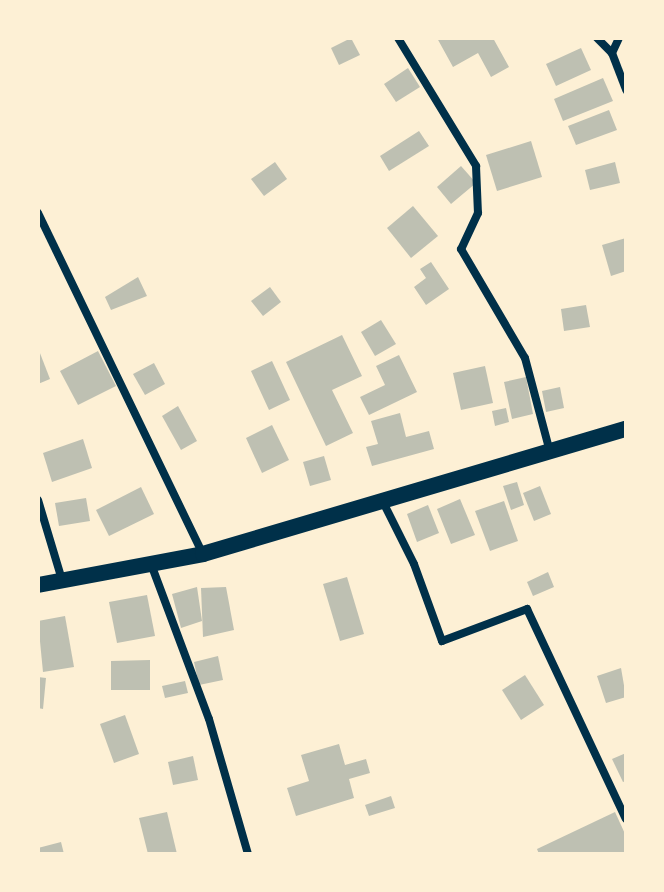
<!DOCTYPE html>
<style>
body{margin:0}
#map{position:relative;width:664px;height:892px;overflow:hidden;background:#fdf0d5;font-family:Signika,sans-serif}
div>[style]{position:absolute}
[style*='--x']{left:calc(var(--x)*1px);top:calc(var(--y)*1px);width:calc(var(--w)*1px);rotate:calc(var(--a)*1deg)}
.building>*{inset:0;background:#bec0b2}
.minor>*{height:8px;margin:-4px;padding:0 4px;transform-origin:4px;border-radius:4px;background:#003049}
.primary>*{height:16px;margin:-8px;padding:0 8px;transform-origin:8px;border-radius:8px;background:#003049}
span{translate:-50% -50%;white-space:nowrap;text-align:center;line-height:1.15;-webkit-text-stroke:8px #fdf0d5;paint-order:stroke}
.frame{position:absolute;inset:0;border:40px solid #fdf0d5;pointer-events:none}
</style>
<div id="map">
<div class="building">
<i style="clip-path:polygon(351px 38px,360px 55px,339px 65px,331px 48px)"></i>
<i style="clip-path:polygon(437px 38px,493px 38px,509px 67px,491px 77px,478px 53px,453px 67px)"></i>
<i style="clip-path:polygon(581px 48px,591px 70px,556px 86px,546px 64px)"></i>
<i style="clip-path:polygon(408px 68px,420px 87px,396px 102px,384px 84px)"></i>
<i style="clip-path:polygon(603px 78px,613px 101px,563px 121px,554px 99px)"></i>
<i style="clip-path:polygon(609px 110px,617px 130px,576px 145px,568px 126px)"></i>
<i style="clip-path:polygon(419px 131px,429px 146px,389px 171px,380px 156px)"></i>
<i style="clip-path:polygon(531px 141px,542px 177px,497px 191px,486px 155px)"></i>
<i style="clip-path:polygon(275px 162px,287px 179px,264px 196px,251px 179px)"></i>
<i style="clip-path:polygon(615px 162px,620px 183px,590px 190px,585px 170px)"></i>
<i style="clip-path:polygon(461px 166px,476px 183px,451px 204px,437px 187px)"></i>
<i style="clip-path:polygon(413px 206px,438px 236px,411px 258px,387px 228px)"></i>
<i style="clip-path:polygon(626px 238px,626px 271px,611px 276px,602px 245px)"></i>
<i style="clip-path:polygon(431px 262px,449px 289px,426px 305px,414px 287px,426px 278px,420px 269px)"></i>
<i style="clip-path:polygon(138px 277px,147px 296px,111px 310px,105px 297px)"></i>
<i style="clip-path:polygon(270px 287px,281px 302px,263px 316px,251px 301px)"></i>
<i style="clip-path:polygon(586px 305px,590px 327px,564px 331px,561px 309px)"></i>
<i style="clip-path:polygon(381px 320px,396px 344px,375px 356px,361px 332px)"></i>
<i style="clip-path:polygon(342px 335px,362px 376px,332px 390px,353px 433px,326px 446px,286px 362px)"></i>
<i style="clip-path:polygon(38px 348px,50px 379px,38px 384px)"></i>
<i style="clip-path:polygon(98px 351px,116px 386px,78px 405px,60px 371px)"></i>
<i style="clip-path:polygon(399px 355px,417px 392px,369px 415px,360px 397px,385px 385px,376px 366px)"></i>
<i style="clip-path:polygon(272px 361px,290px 400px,269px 410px,251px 371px)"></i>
<i style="clip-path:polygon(154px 363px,165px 384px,145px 395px,133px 374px)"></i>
<i style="clip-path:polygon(485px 366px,493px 403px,461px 410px,453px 373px)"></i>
<i style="clip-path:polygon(526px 377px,533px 414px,512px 419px,504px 382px)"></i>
<i style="clip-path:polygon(560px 387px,564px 408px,546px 412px,542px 391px)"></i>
<i style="clip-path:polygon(178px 406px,197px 441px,181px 450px,162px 416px)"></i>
<i style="clip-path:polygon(506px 408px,509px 422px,495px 426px,492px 411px)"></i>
<i style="clip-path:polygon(400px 413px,406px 437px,429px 431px,434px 449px,372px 466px,366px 447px,378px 444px,371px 421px)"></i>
<i style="clip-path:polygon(272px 425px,289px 460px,262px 473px,246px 438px)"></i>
<i style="clip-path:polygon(83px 439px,92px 468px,52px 482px,43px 453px)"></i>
<i style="clip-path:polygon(324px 456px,331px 480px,310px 486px,303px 462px)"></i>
<i style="clip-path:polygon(517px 482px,524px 505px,511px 510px,503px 486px)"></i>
<i style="clip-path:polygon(540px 486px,551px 514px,534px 521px,523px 493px)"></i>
<i style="clip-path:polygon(141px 487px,154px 514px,109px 536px,96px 510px)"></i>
<i style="clip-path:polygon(86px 498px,90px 521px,59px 526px,55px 503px)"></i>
<i style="clip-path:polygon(460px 499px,475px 535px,451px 544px,437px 509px)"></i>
<i style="clip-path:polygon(504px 501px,518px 541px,490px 551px,475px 511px)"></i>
<i style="clip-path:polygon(428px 505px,439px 533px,417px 542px,407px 514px)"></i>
<i style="clip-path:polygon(548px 572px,554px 587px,533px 596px,527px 582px)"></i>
<i style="clip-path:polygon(347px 577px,364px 634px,340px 641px,323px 584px)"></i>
<i style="clip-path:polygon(197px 587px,202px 621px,181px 628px,172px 594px)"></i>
<i style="clip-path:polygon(226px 587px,234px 630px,203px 637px,201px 588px)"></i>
<i style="clip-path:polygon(147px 595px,155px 636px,117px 643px,109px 602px)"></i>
<i style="clip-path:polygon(65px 616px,74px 667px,43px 672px,38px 621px)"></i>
<i style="clip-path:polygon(218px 656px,223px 680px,199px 685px,194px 662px)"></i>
<i style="clip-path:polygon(150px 660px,150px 690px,111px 690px,111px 661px)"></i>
<i style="clip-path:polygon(621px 668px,626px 697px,606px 703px,597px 676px)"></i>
<i style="clip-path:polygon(525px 675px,544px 705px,521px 720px,502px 690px)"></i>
<i style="clip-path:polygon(38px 677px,46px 678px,43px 709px,38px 708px)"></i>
<i style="clip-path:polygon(185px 681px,188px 693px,165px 698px,162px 686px)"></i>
<i style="clip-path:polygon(125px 715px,139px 754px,114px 763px,100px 724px)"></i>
<i style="clip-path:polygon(339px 744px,345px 765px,366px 759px,370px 773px,349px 779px,354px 798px,296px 816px,287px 788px,309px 781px,301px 755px)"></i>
<i style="clip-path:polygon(626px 753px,626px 781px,623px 782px,612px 759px)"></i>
<i style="clip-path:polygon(193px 756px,198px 780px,173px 785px,168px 762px)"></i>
<i style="clip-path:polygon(391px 796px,395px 808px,369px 816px,365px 805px)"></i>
<i style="clip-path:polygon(167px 812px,177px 854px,148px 854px,139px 818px)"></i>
<i style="clip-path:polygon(615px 812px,626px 836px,626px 854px,539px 854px,537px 849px)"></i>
<i style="clip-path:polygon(61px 842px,64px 854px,38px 854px,38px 848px)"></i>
</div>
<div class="minor">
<i style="--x:398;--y:38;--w:150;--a:58.6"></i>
<i style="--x:476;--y:166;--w:47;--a:87.6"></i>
<i style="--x:478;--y:213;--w:40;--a:115"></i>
<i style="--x:461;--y:249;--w:126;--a:59.6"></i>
<i style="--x:525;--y:358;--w:97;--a:75.1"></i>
<i style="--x:597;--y:38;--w:21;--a:45"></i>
<i style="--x:612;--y:53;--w:40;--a:69"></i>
<i style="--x:612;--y:53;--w:17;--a:-65"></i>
<i style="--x:38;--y:213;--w:379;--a:64.2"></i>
<i style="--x:38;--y:500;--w:84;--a:73.3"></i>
<i style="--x:383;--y:502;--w:69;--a:63.4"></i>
<i style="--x:414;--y:564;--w:82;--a:70"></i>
<i style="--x:442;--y:641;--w:91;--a:-20.6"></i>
<i style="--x:527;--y:609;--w:232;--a:64.8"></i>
<i style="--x:151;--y:564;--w:165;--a:69.5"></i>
<i style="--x:209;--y:719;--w:141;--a:73.9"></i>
</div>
<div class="primary">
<i style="--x:38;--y:585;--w:168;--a:-10.6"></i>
<i style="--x:203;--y:554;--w:441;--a:-16.5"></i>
</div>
<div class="frame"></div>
</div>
